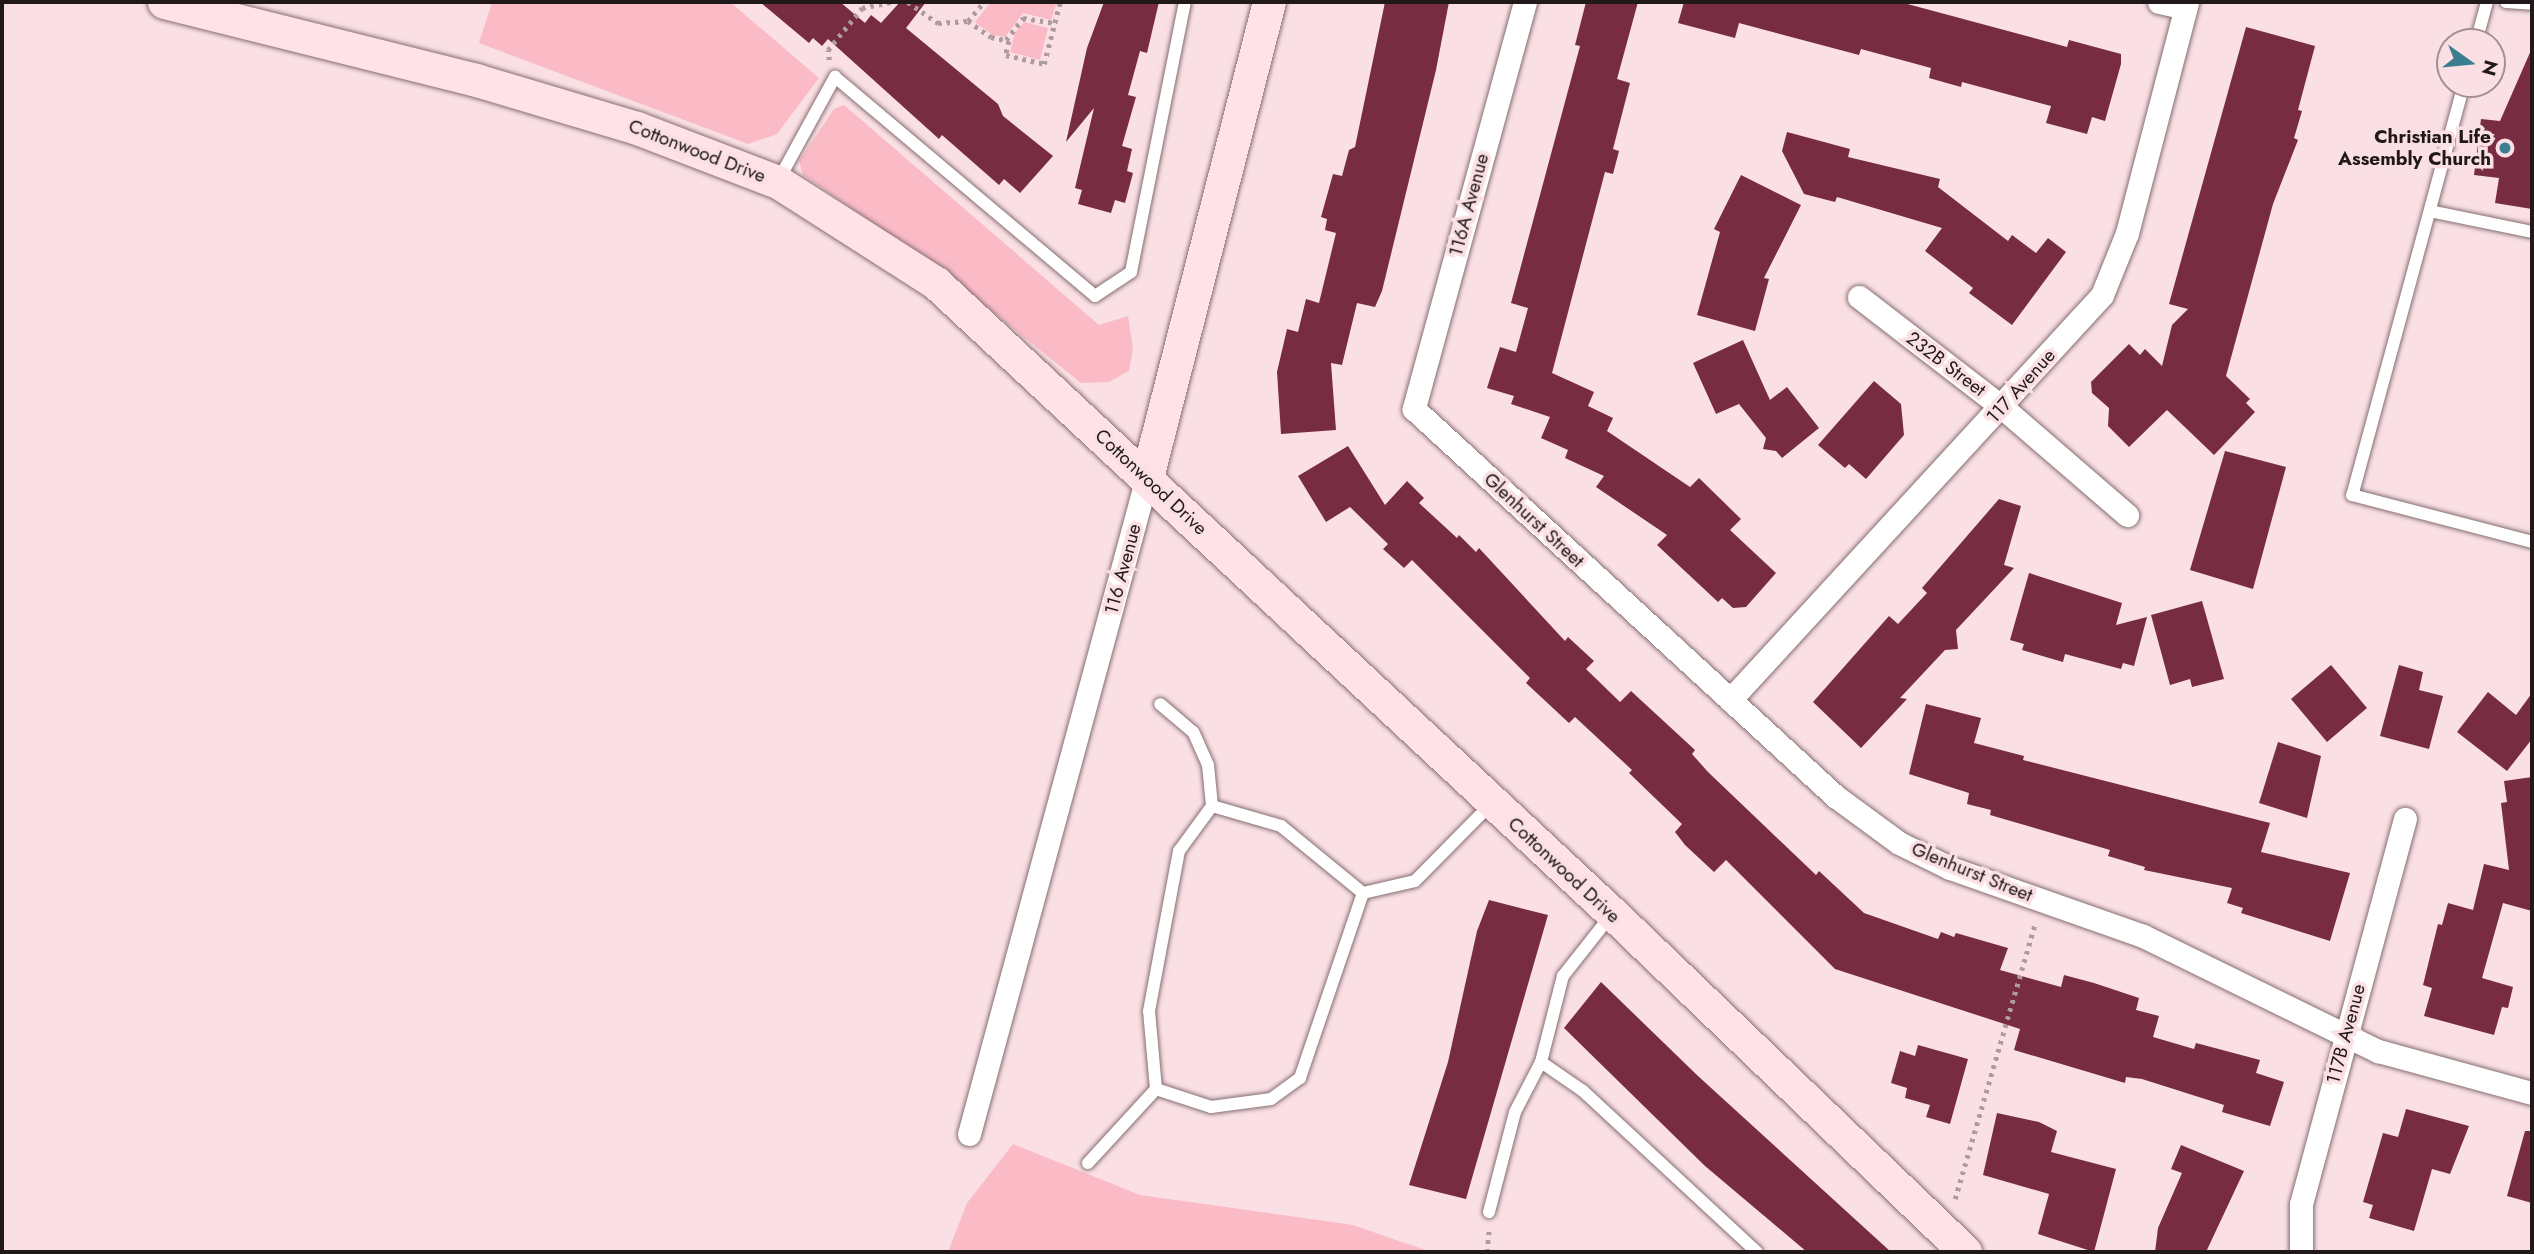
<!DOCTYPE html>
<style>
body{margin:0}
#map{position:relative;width:2534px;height:1254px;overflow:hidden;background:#fae0e4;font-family:Jost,sans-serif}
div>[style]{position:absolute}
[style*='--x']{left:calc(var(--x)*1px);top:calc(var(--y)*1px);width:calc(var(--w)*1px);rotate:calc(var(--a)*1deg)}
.green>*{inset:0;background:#fabbc7}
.building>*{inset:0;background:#772c41}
.path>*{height:4.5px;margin-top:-2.25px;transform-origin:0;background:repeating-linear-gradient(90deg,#af9b9e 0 3.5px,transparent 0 8.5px)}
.roads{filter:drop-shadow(0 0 2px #856e72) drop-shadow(0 0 2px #856e72)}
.lane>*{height:12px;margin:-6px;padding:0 6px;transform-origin:6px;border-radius:6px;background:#fff}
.street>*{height:23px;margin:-11.5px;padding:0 11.5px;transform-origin:11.5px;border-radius:11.5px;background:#fff}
.secondary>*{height:33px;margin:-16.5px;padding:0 16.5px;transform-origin:16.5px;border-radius:16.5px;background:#ffe2e8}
.dots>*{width:19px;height:19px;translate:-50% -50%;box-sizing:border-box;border:4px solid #fae0e4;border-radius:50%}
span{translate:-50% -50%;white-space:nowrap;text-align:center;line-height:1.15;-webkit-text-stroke:7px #fae0e4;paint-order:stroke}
.poi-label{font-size:19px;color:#21181a;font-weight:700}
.right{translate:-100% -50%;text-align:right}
.street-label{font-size:19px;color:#21181a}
.frame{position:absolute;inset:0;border:4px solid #21181a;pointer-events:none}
.north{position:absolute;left:2436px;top:28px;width:70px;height:70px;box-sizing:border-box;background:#fae0e4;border:2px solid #a39093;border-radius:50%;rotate:105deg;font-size:19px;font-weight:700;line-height:28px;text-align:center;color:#21181a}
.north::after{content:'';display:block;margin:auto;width:24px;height:32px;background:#3b7e8f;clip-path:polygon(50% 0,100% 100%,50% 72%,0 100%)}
</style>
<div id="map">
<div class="green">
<i style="clip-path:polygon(492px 2px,730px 2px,819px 78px,777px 134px,748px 144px,479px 43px)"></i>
<i style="clip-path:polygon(991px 2px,1057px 2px,1051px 20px,1023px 13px,1005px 37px,992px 35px,975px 22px)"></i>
<i style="clip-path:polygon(1024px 22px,1048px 28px,1040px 60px,1010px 52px,1015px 33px)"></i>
<i style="clip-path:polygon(844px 105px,1099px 325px,1128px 316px,1133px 349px,1129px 371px,1109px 382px,1081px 383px,932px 263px,803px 175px,799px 161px,834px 109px)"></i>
<i style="clip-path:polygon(1013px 1144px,1140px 1195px,1353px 1225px,1431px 1252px,948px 1252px,967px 1203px)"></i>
</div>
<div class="building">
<i style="clip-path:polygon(760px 2px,840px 2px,865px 23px,871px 15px,881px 23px,900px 2px,926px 2px,906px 28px,998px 104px,1003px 116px,1053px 156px,1020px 193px,1004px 179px,999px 185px,942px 135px,939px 139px,828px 39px,822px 46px,813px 38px,809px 43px)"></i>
<i style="clip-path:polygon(1104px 2px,1159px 2px,1147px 53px,1140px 51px,1128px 95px,1136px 97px,1122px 146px,1132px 149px,1127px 171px,1133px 173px,1125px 203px,1115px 200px,1111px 213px,1078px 204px,1082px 190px,1075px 188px,1094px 108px,1066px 142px,1087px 48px)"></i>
<i style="clip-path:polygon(1385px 2px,1449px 2px,1436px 70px,1382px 291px,1375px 307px,1357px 303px,1342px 365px,1331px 363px,1336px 430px,1281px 434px,1277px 372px,1287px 329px,1298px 332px,1306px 299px,1319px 303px,1336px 233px,1325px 230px,1327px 219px,1321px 217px,1333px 174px,1342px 176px,1349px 150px,1355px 147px)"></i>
<i style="clip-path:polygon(1586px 2px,1638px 2px,1617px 79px,1630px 83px,1613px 149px,1619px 151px,1613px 174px,1605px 172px,1552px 373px,1594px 392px,1588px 406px,1613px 418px,1607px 431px,1690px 487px,1699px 478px,1741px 519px,1730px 530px,1776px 573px,1746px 607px,1733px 608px,1722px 598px,1718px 602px,1657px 545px,1667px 535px,1596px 487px,1604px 476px,1565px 458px,1568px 450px,1541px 438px,1550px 417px,1511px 404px,1514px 396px,1487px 388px,1500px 347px,1516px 352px,1528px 308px,1511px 303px,1580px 46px,1575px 45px)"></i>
<i style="clip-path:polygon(1684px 2px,1900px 2px,2067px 47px,2069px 40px,2121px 54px,2121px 64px,2105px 121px,2092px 117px,2087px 134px,2046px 123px,2051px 106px,1962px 82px,1961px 87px,1929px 78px,1931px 68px,1861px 49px,1859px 55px,1739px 23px,1735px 38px,1678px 23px)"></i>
<i style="clip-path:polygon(2246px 27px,2315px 46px,2298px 110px,2302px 111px,2294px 138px,2298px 140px,2273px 204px,2226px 376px,2250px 399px,2246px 403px,2255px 412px,2214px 455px,2167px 410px,2129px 447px,2108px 426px,2109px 408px,2092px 393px,2091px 382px,2129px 344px,2140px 355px,2145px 349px,2162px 366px,2172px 325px,2188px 309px,2169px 304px)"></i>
<i style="clip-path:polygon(2532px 48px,2532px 209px,2495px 203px,2499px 178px,2474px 175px,2481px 119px,2500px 121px)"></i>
<i style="clip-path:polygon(1787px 132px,1850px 149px,1848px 157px,1940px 179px,1938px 187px,2008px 241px,2012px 235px,2036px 253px,2048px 238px,2066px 252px,2012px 325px,1969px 293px,1973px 288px,1925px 251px,1942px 228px,1837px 197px,1835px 202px,1804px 194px,1782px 151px)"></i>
<i style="clip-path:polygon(1741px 175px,1801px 205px,1764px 278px,1769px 279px,1755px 331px,1697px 315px,1720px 232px,1714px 229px)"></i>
<i style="clip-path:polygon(1743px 340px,1770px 400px,1787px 387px,1819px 428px,1782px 458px,1776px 451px,1763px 449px,1766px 438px,1739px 404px,1716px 414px,1693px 363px)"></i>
<i style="clip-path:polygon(1874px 381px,1901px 404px,1904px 435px,1866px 479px,1849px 464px,1845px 468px,1818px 445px)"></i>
<i style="clip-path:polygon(1348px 446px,1385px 505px,1407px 481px,1424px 498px,1419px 503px,1457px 538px,1459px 535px,1476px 552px,1479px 548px,1565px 641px,1568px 637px,1594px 661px,1586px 669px,1620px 702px,1631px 691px,1695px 750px,1692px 754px,1708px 772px,1816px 875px,1819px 871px,1864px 913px,1938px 939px,1941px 932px,1954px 937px,1956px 933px,2008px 948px,2000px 970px,2061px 987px,2064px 975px,2094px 983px,2139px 998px,2136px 1010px,2159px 1016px,2153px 1037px,2194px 1049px,2196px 1043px,2260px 1060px,2256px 1073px,2284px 1082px,2270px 1126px,2222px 1112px,2224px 1105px,2142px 1079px,2126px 1077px,2125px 1083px,2014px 1050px,2020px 1029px,1835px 969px,1726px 860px,1714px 872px,1685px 845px,1675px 832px,1682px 824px,1629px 773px,1632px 770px,1575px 717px,1569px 723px,1526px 683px,1530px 678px,1412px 560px,1404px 568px,1383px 549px,1388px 544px,1350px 507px,1326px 522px,1298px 476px)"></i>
<i style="clip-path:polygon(2225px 451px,2286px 467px,2253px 589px,2190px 570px)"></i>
<i style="clip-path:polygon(1999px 499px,2021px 506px,2004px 565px,2014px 568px,1956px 630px,1958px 649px,1945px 650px,1900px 698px,1907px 699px,1861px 748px,1813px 702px,1889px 616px,1898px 624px,1927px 593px,1922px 588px)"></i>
<i style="clip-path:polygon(2029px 573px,2122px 603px,2116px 625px,2147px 617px,2134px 666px,2123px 663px,2121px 669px,2065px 654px,2063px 662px,2022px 650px,2024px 644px,2010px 640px)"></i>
<i style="clip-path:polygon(2202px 601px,2224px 679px,2192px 687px,2190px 679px,2170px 685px,2151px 615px)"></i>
<i style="clip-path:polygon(2331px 665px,2367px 708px,2327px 742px,2291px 699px)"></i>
<i style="clip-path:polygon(2399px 665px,2423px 672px,2419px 690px,2443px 696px,2429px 749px,2380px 736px)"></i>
<i style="clip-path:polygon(2488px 692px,2516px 715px,2532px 693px,2532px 739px,2507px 771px,2457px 732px)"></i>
<i style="clip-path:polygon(1926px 704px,1981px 718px,1974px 743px,2024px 756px,2023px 760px,2270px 823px,2261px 852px,2350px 873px,2330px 941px,2241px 913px,2243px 908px,2227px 903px,2232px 888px,2144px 870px,2145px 867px,2108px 856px,2110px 850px,1990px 815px,1991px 810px,1967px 804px,1969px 793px,1909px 774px)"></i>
<i style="clip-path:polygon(2278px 742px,2321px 756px,2307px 818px,2259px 803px)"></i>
<i style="clip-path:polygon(2532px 777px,2532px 911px,2503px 903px,2482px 978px,2513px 987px,2508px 1008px,2502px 1007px,2494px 1035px,2424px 1016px,2432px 988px,2423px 985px,2438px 924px,2442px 925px,2448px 903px,2473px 910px,2484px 864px,2509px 870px,2501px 803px,2507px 802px,2504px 781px)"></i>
<i style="clip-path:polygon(1489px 900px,1548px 915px,1466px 1199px,1409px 1185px,1448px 1062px,1477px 931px)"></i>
<i style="clip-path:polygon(1601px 982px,1698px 1076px,1891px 1252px,1807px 1252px,1705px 1166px,1564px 1028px)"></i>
<i style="clip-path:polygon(1918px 1045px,1968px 1059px,1950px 1124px,1926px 1117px,1930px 1105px,1905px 1098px,1907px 1088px,1891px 1083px,1900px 1051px,1915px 1056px)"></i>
<i style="clip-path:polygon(2406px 1109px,2469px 1126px,2450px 1174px,2432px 1169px,2414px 1231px,2369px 1218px,2373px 1205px,2363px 1202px,2383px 1133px,2398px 1137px)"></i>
<i style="clip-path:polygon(1997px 1113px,2039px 1122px,2057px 1131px,2051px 1152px,2116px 1169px,2094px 1252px,2038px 1234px,2049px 1194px,1983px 1175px)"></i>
<i style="clip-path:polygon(2525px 1131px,2532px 1131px,2532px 1203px,2507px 1196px)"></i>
<i style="clip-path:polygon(2181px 1145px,2244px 1171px,2206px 1252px,2155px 1252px,2158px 1228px,2182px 1173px,2171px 1169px)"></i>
</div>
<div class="path">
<i style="--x:908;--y:2;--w:37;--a:35"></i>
<i style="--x:938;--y:23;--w:30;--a:-4"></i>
<i style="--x:968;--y:21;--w:28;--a:35"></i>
<i style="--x:991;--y:37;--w:18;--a:13"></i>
<i style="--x:1009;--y:41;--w:14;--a:102"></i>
<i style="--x:1006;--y:55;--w:39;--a:13"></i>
<i style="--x:1044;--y:64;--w:64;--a:-75.5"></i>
<i style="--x:968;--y:21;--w:25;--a:-50"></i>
<i style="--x:1006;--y:40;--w:28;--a:-52"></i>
<i style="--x:1023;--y:18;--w:31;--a:9"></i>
<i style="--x:829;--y:60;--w:10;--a:-96"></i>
<i style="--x:828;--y:50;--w:54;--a:-51"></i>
<i style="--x:862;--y:8;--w:29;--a:-12"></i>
<i style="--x:1955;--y:1199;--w:286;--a:-73.8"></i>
<i style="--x:1487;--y:1252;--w:22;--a:-85"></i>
</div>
<div class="roads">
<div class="lane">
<i style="--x:2506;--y:2;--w:26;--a:4"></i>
<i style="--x:2476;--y:42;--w:41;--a:-74.6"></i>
<i style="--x:2464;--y:84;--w:426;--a:105.2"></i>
<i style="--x:2352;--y:495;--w:186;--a:14.6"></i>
<i style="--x:778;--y:181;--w:119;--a:-61.3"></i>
<i style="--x:835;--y:77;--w:340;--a:40.1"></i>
<i style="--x:1095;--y:296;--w:43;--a:-33.7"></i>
<i style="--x:1131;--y:272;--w:275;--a:-78.7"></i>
<i style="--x:2430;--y:211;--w:104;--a:11.6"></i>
<i style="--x:1212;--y:806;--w:72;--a:16.2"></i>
<i style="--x:1281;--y:826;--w:106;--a:39.3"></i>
<i style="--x:1363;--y:893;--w:53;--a:-13"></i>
<i style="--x:1415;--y:881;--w:110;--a:-45.4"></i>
<i style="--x:1541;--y:1062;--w:51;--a:34.6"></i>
<i style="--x:1583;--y:1091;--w:237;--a:42.8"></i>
<i style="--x:1156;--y:1089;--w:58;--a:18.1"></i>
<i style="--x:1211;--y:1107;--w:61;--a:-7.6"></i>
<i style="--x:1271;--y:1099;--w:36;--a:-36"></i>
<i style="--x:1300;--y:1078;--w:195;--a:-71.2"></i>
<i style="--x:1088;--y:1163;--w:100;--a:-47.4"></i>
<i style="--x:1156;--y:1089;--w:78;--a:-95.1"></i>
<i style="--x:1149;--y:1011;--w:163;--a:-79.4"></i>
<i style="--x:1179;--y:851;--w:56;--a:-53.7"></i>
<i style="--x:1212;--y:806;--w:41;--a:-95.6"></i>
<i style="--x:1208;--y:765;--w:36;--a:-114"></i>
<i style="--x:1193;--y:732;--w:43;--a:-139.7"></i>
<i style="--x:1489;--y:1212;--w:103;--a:-75.4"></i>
<i style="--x:1515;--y:1112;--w:56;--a:-62.5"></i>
<i style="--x:1541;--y:1062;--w:89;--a:-75.7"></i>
<i style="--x:1563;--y:976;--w:79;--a:-51.7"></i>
</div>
<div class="street">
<i style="--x:1525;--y:2;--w:422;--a:105.3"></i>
<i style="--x:1414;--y:409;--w:572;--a:42.59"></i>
<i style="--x:1835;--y:796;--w:79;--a:36.3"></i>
<i style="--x:1899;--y:843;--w:57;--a:26.1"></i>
<i style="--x:1950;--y:868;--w:205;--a:19.4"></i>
<i style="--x:2143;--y:936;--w:262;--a:26.1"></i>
<i style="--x:2378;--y:1051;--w:160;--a:15.3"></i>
<i style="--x:2159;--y:2;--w:27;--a:13"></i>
<i style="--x:1859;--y:297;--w:182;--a:37.6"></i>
<i style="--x:2003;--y:408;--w:164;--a:40.8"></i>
<i style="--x:1730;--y:700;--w:550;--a:-47.43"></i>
<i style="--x:2102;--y:295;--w:67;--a:-68"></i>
<i style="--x:2127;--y:233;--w:239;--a:-75.4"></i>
<i style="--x:969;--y:1134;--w:681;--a:-74.84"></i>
<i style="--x:2301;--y:1252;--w:48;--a:-90"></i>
<i style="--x:2301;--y:1204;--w:399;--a:-74.9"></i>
</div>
<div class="secondary">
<i style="--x:164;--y:2;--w:322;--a:14"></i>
<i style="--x:476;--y:80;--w:168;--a:16.6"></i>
<i style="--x:637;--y:128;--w:151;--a:21"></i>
<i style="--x:778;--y:182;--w:188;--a:32.6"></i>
<i style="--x:936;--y:283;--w:925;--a:42.99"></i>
<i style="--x:1613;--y:914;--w:488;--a:43.8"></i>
<i style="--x:1147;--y:477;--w:490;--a:-75.6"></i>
</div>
</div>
<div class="dots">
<i style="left:2505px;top:148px;background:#3b7e8f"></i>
</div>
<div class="poi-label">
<span class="right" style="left:2491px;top:148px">Christian Life<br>Assembly Church</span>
</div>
<div class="street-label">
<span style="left:697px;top:151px;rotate:21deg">Cottonwood Drive</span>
<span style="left:1469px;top:205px;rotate:-75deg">116A Avenue</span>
<span style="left:1946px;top:364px;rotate:37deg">232B Street</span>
<span style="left:2021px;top:386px;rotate:-48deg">117 Avenue</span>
<span style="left:1151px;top:482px;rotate:43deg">Cottonwood Drive</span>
<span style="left:1534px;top:520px;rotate:43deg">Glenhurst Street</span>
<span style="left:1123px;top:569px;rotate:-75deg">116 Avenue</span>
<span style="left:1564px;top:870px;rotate:43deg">Cottonwood Drive</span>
<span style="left:1972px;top:872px;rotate:22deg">Glenhurst Street</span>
<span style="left:2346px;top:1034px;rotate:-75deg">117B Avenue</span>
</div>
<div class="frame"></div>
<div class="north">N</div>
</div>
